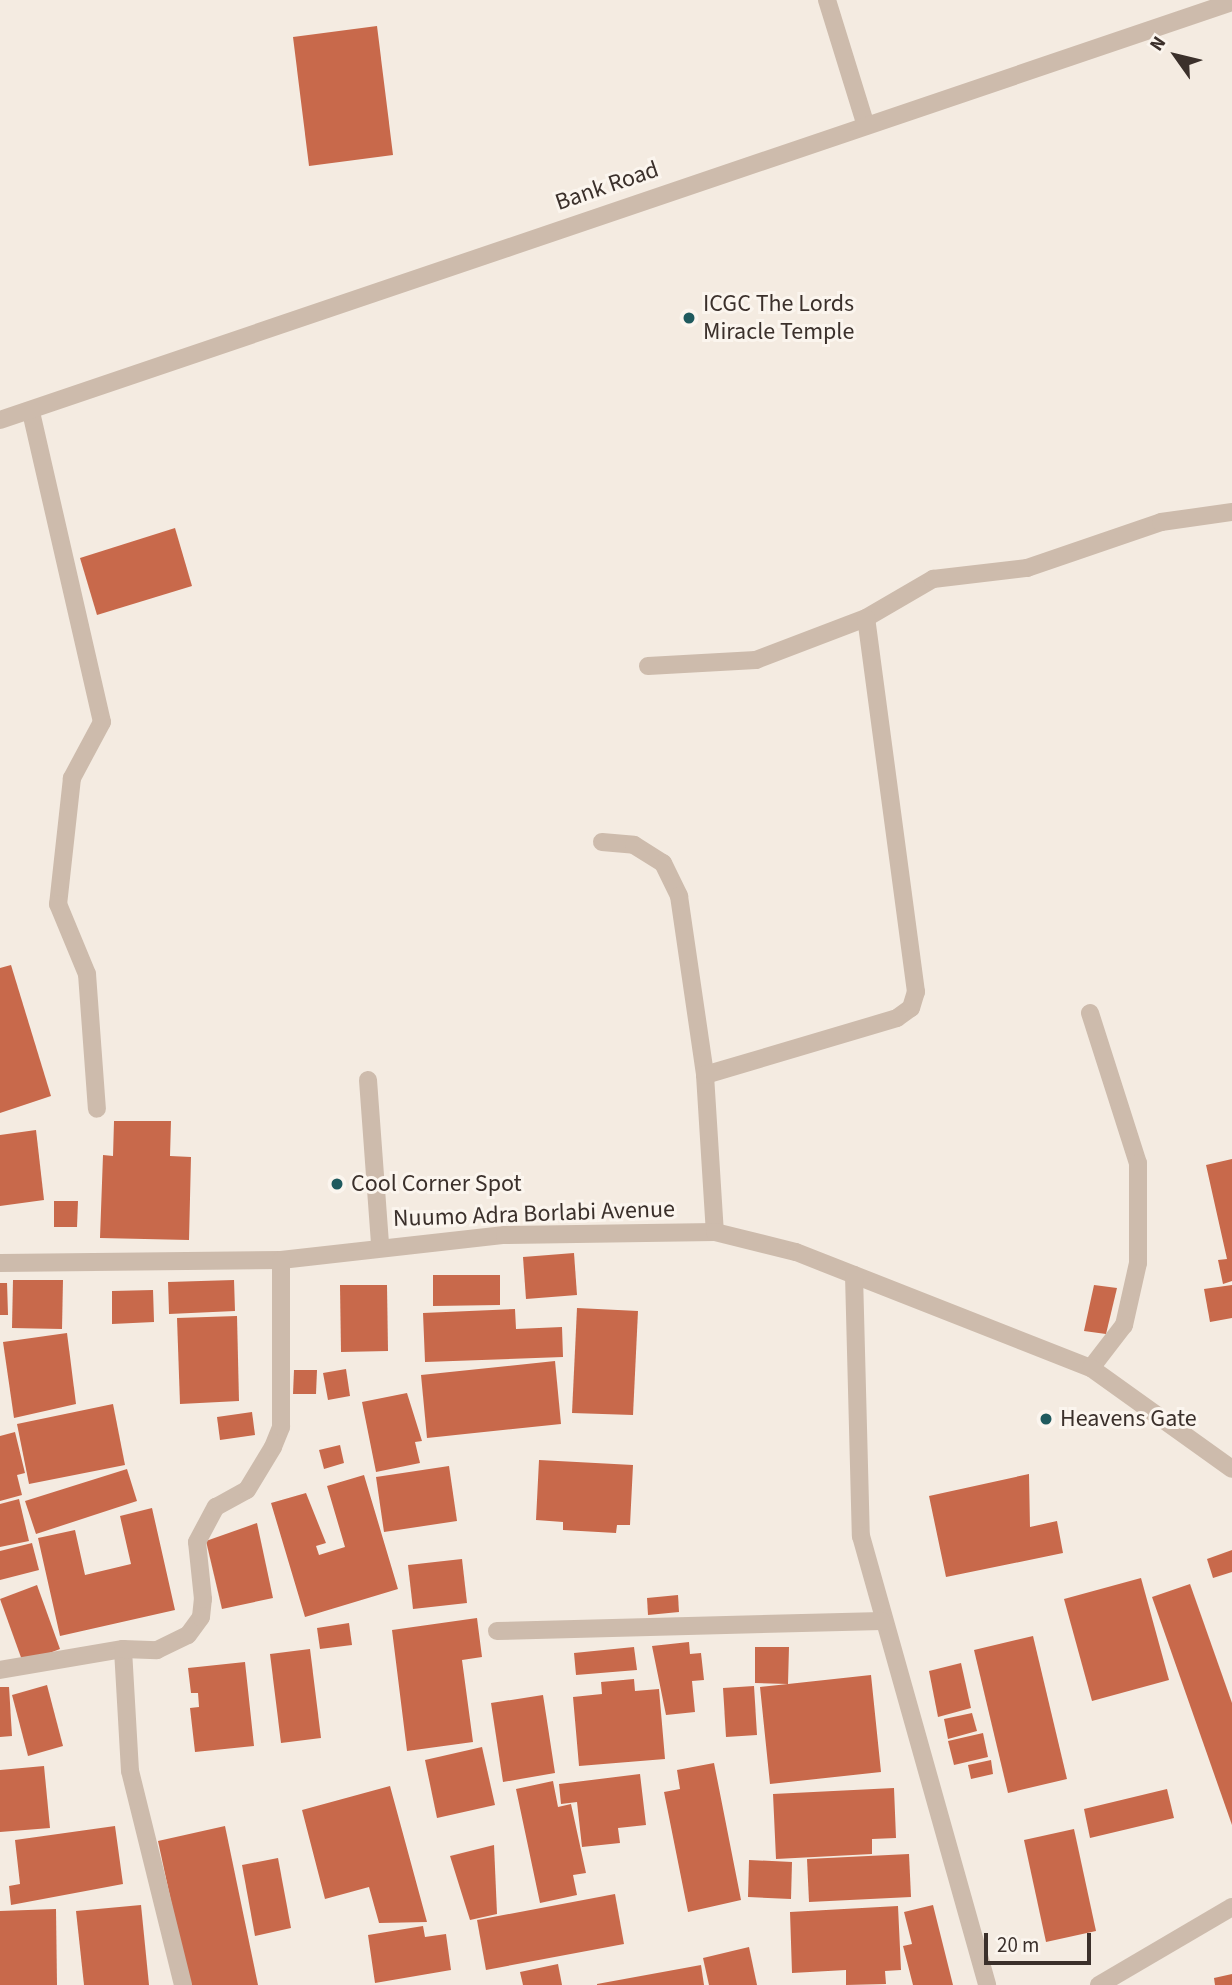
<!DOCTYPE html>
<style>
body{margin:0}
#map{position:relative;width:1232px;height:1985px;overflow:hidden;background:#f4ebe1;font-family:"Source Sans 3",sans-serif}
div>[style]{position:absolute}
[style*='--x']{left:calc(var(--x)*1px);top:calc(var(--y)*1px);width:calc(var(--w)*1px);rotate:calc(var(--a)*1deg)}
.building>*{inset:0;background:#c8694b}
.minor>*{height:18px;margin:-9px;padding:0 9px;transform-origin:9px;border-radius:9px;background:#cdbbac}
.dots>*{width:19px;height:19px;translate:-50% -50%;box-sizing:border-box;border:4px solid #fbf5ee;border-radius:50%}
span{translate:-50% -50%;white-space:nowrap;text-align:center;line-height:1.15;-webkit-text-stroke:6px #fbf5ee;paint-order:stroke}
.street-label{font-size:24px;color:#3b302b}
.poi-label{font-size:24px;color:#3b302b}
.left{translate:0 -50%;text-align:left}
.north{position:absolute;left:1141px;top:21px;width:70px;height:70px;-webkit-text-stroke:5px #fbf5ee;paint-order:stroke;rotate:304deg;font-size:19px;font-weight:700;line-height:28px;text-align:center;color:#3b302b}
.north::after{content:'';display:block;margin:auto;width:24px;height:32px;background:#3b302b;clip-path:polygon(50% 0,100% 100%,50% 72%,0 100%)}
.scale{position:absolute;left:984px;top:1933px;width:107px;height:32px;box-sizing:border-box;border:4px solid #3b302b;border-top:0;padding-left:9px;font-size:21px;line-height:24px;white-space:nowrap;color:#3b302b;-webkit-text-stroke:5px #fbf5ee;paint-order:stroke}
</style>
<div id="map">
<div class="building">
<i style="clip-path:polygon(377px 26px,393px 155px,309px 166px,293px 37px)"></i>
<i style="clip-path:polygon(175px 528px,192px 586px,97px 615px,80px 558px)"></i>
<i style="clip-path:polygon(11px 965px,51px 1096px,0 1113px,0 968px)"></i>
<i style="clip-path:polygon(114px 1121px,171px 1121px,170px 1156px,191px 1157px,189px 1240px,100px 1238px,103px 1155px,113px 1156px)"></i>
<i style="clip-path:polygon(36px 1130px,44px 1200px,0 1206px,0 1135px)"></i>
<i style="clip-path:polygon(1232px 1159px,1232px 1281px,1223px 1284px,1218px 1260px,1227px 1259px,1206px 1165px)"></i>
<i style="clip-path:polygon(54px 1201px,78px 1201px,77px 1227px,54px 1227px)"></i>
<i style="clip-path:polygon(574px 1253px,577px 1295px,526px 1299px,523px 1257px)"></i>
<i style="clip-path:polygon(433px 1275px,500px 1275px,500px 1305px,433px 1306px)"></i>
<i style="clip-path:polygon(13px 1280px,63px 1280px,62px 1329px,12px 1328px)"></i>
<i style="clip-path:polygon(234px 1280px,235px 1311px,169px 1314px,168px 1282px)"></i>
<i style="clip-path:polygon(0 1283px,7px 1283px,8px 1315px,0 1315px)"></i>
<i style="clip-path:polygon(340px 1285px,387px 1285px,388px 1351px,341px 1352px)"></i>
<i style="clip-path:polygon(1094px 1285px,1117px 1288px,1106px 1334px,1084px 1331px)"></i>
<i style="clip-path:polygon(1232px 1285px,1232px 1318px,1210px 1322px,1204px 1289px)"></i>
<i style="clip-path:polygon(153px 1290px,154px 1322px,112px 1324px,112px 1291px)"></i>
<i style="clip-path:polygon(577px 1308px,638px 1311px,633px 1415px,572px 1413px)"></i>
<i style="clip-path:polygon(515px 1309px,516px 1329px,562px 1327px,563px 1357px,425px 1362px,423px 1313px)"></i>
<i style="clip-path:polygon(237px 1316px,239px 1401px,180px 1404px,177px 1318px)"></i>
<i style="clip-path:polygon(67px 1333px,76px 1404px,14px 1418px,3px 1342px)"></i>
<i style="clip-path:polygon(555px 1361px,561px 1424px,427px 1438px,421px 1375px)"></i>
<i style="clip-path:polygon(346px 1369px,350px 1396px,328px 1400px,323px 1373px)"></i>
<i style="clip-path:polygon(294px 1370px,317px 1370px,316px 1394px,293px 1394px)"></i>
<i style="clip-path:polygon(407px 1393px,422px 1441px,415px 1442px,420px 1463px,376px 1472px,362px 1402px)"></i>
<i style="clip-path:polygon(113px 1404px,125px 1465px,29px 1484px,17px 1424px)"></i>
<i style="clip-path:polygon(252px 1412px,255px 1435px,220px 1440px,217px 1417px)"></i>
<i style="clip-path:polygon(15px 1432px,25px 1473px,17px 1475px,22px 1495px,0 1501px,0 1436px)"></i>
<i style="clip-path:polygon(340px 1445px,344px 1463px,324px 1469px,319px 1450px)"></i>
<i style="clip-path:polygon(539px 1460px,633px 1465px,630px 1525px,617px 1525px,616px 1533px,563px 1530px,563px 1522px,536px 1520px)"></i>
<i style="clip-path:polygon(449px 1466px,457px 1521px,384px 1532px,376px 1477px)"></i>
<i style="clip-path:polygon(127px 1469px,137px 1501px,36px 1534px,25px 1501px)"></i>
<i style="clip-path:polygon(1029px 1474px,1030px 1527px,1057px 1521px,1063px 1553px,946px 1577px,929px 1496px)"></i>
<i style="clip-path:polygon(364px 1475px,398px 1589px,305px 1617px,271px 1503px,306px 1493px,326px 1543px,316px 1546px,319px 1555px,345px 1547px,327px 1486px)"></i>
<i style="clip-path:polygon(19px 1499px,29px 1541px,0 1547px,0 1504px)"></i>
<i style="clip-path:polygon(152px 1508px,175px 1610px,60px 1636px,38px 1538px,75px 1530px,85px 1575px,131px 1564px,120px 1516px)"></i>
<i style="clip-path:polygon(257px 1523px,273px 1598px,222px 1609px,206px 1541px)"></i>
<i style="clip-path:polygon(32px 1543px,39px 1570px,0 1580px,0 1551px)"></i>
<i style="clip-path:polygon(1232px 1550px,1232px 1572px,1213px 1578px,1207px 1559px)"></i>
<i style="clip-path:polygon(462px 1559px,467px 1603px,413px 1609px,408px 1565px)"></i>
<i style="clip-path:polygon(1141px 1578px,1169px 1680px,1092px 1701px,1064px 1599px)"></i>
<i style="clip-path:polygon(1190px 1584px,1232px 1703px,1232px 1825px,1152px 1597px)"></i>
<i style="clip-path:polygon(37px 1585px,60px 1649px,23px 1663px,0 1599px)"></i>
<i style="clip-path:polygon(678px 1595px,679px 1612px,648px 1615px,647px 1598px)"></i>
<i style="clip-path:polygon(477px 1618px,482px 1657px,462px 1660px,473px 1742px,407px 1751px,392px 1630px)"></i>
<i style="clip-path:polygon(349px 1623px,352px 1645px,320px 1649px,317px 1628px)"></i>
<i style="clip-path:polygon(1033px 1636px,1067px 1779px,1008px 1793px,974px 1650px)"></i>
<i style="clip-path:polygon(689px 1642px,690px 1654px,701px 1653px,704px 1680px,692px 1681px,695px 1712px,666px 1715px,652px 1646px)"></i>
<i style="clip-path:polygon(634px 1647px,637px 1670px,576px 1675px,574px 1653px)"></i>
<i style="clip-path:polygon(755px 1647px,789px 1647px,788px 1684px,871px 1675px,881px 1772px,770px 1784px,760px 1687px,788px 1684px,755px 1683px)"></i>
<i style="clip-path:polygon(310px 1649px,321px 1738px,281px 1743px,270px 1654px)"></i>
<i style="clip-path:polygon(245px 1662px,254px 1746px,195px 1752px,190px 1708px,199px 1707px,198px 1693px,191px 1693px,188px 1668px)"></i>
<i style="clip-path:polygon(961px 1663px,971px 1708px,938px 1717px,929px 1671px)"></i>
<i style="clip-path:polygon(634px 1679px,635px 1691px,659px 1689px,665px 1759px,579px 1766px,573px 1697px,602px 1694px,601px 1682px)"></i>
<i style="clip-path:polygon(47px 1685px,63px 1746px,28px 1756px,12px 1695px)"></i>
<i style="clip-path:polygon(754px 1686px,757px 1735px,726px 1737px,723px 1688px)"></i>
<i style="clip-path:polygon(0 1687px,9px 1687px,12px 1736px,0 1737px)"></i>
<i style="clip-path:polygon(543px 1695px,555px 1773px,503px 1782px,491px 1703px)"></i>
<i style="clip-path:polygon(972px 1713px,977px 1731px,948px 1739px,944px 1719px)"></i>
<i style="clip-path:polygon(983px 1733px,988px 1757px,954px 1765px,948px 1741px)"></i>
<i style="clip-path:polygon(482px 1747px,495px 1805px,437px 1818px,425px 1760px)"></i>
<i style="clip-path:polygon(991px 1760px,993px 1774px,971px 1779px,968px 1765px)"></i>
<i style="clip-path:polygon(714px 1763px,741px 1900px,688px 1912px,664px 1792px,680px 1789px,677px 1770px)"></i>
<i style="clip-path:polygon(44px 1766px,50px 1828px,0 1832px,0 1770px)"></i>
<i style="clip-path:polygon(640px 1774px,646px 1825px,618px 1828px,620px 1843px,582px 1847px,577px 1802px,561px 1804px,559px 1784px)"></i>
<i style="clip-path:polygon(553px 1781px,558px 1807px,571px 1804px,586px 1873px,573px 1875px,577px 1895px,540px 1903px,516px 1789px)"></i>
<i style="clip-path:polygon(390px 1786px,427px 1922px,379px 1923px,369px 1887px,325px 1899px,302px 1810px)"></i>
<i style="clip-path:polygon(894px 1788px,896px 1838px,872px 1839px,872px 1854px,776px 1859px,773px 1794px)"></i>
<i style="clip-path:polygon(1167px 1789px,1174px 1818px,1090px 1838px,1084px 1809px)"></i>
<i style="clip-path:polygon(115px 1826px,123px 1884px,11px 1905px,9px 1886px,20px 1884px,15px 1840px)"></i>
<i style="clip-path:polygon(225px 1826px,258px 1985px,189px 1985px,158px 1841px)"></i>
<i style="clip-path:polygon(1074px 1829px,1096px 1931px,1046px 1942px,1024px 1840px)"></i>
<i style="clip-path:polygon(494px 1845px,497px 1914px,470px 1920px,450px 1856px)"></i>
<i style="clip-path:polygon(909px 1854px,911px 1897px,809px 1902px,807px 1859px)"></i>
<i style="clip-path:polygon(278px 1858px,291px 1928px,255px 1936px,242px 1865px)"></i>
<i style="clip-path:polygon(749px 1860px,792px 1862px,791px 1899px,748px 1897px)"></i>
<i style="clip-path:polygon(615px 1894px,624px 1944px,486px 1970px,477px 1920px)"></i>
<i style="clip-path:polygon(141px 1905px,149px 1985px,84px 1985px,76px 1911px)"></i>
<i style="clip-path:polygon(933px 1905px,953px 1985px,913px 1985px,903px 1946px,912px 1944px,904px 1912px)"></i>
<i style="clip-path:polygon(898px 1906px,901px 1970px,885px 1971px,886px 1984px,846px 1985px,846px 1970px,792px 1973px,790px 1912px)"></i>
<i style="clip-path:polygon(56px 1909px,57px 1985px,0 1985px,0 1911px)"></i>
<i style="clip-path:polygon(423px 1926px,425px 1937px,446px 1934px,451px 1970px,375px 1983px,368px 1935px)"></i>
<i style="clip-path:polygon(749px 1947px,757px 1985px,709px 1985px,703px 1958px)"></i>
<i style="clip-path:polygon(558px 1964px,562px 1985px,523px 1985px,520px 1972px)"></i>
<i style="clip-path:polygon(701px 1965px,704px 1985px,597px 1985px,597px 1984px)"></i>
<i style="clip-path:polygon(1232px 1974px,1232px 1985px,1215px 1985px,1214px 1978px)"></i>
</div>
<div class="minor">
<i style="--x:827;--y:0;--w:129;--a:72.8"></i>
<i style="--x:31;--y:412;--w:318;--a:77.1"></i>
<i style="--x:102;--y:722;--w:64;--a:118.2"></i>
<i style="--x:72;--y:778;--w:127;--a:96.3"></i>
<i style="--x:58;--y:904;--w:76;--a:67.5"></i>
<i style="--x:87;--y:974;--w:135;--a:85.8"></i>
<i style="--x:0;--y:420;--w:1301;--a:-18.74"></i>
<i style="--x:648;--y:666;--w:108;--a:-3.2"></i>
<i style="--x:756;--y:660;--w:118;--a:-20.9"></i>
<i style="--x:866;--y:618;--w:78;--a:-30.2"></i>
<i style="--x:933;--y:579;--w:95;--a:-6.7"></i>
<i style="--x:1027;--y:568;--w:142;--a:-18.9"></i>
<i style="--x:1161;--y:522;--w:72;--a:-8"></i>
<i style="--x:602;--y:842;--w:32;--a:5"></i>
<i style="--x:634;--y:845;--w:34;--a:32"></i>
<i style="--x:663;--y:863;--w:37;--a:64"></i>
<i style="--x:679;--y:896;--w:181;--a:81.7"></i>
<i style="--x:705;--y:1075;--w:157;--a:86.4"></i>
<i style="--x:1090;--y:1013;--w:157;--a:72.3"></i>
<i style="--x:1138;--y:1163;--w:100;--a:90"></i>
<i style="--x:1138;--y:1263;--w:64;--a:102.7"></i>
<i style="--x:1124;--y:1325;--w:54;--a:127.5"></i>
<i style="--x:705;--y:1075;--w:200;--a:-16.5"></i>
<i style="--x:897;--y:1018;--w:17;--a:-36"></i>
<i style="--x:911;--y:1008;--w:17;--a:-73"></i>
<i style="--x:916;--y:992;--w:377;--a:-97.6"></i>
<i style="--x:368;--y:1080;--w:165;--a:85.8"></i>
<i style="--x:0;--y:1263;--w:281;--a:-0.6"></i>
<i style="--x:281;--y:1260;--w:225;--a:-6.4"></i>
<i style="--x:505;--y:1235;--w:210;--a:-0.8"></i>
<i style="--x:715;--y:1232;--w:83;--a:13.9"></i>
<i style="--x:796;--y:1252;--w:317;--a:21.5"></i>
<i style="--x:1091;--y:1368;--w:173;--a:35.6"></i>
<i style="--x:854;--y:1275;--w:261;--a:88.5"></i>
<i style="--x:861;--y:1536;--w:466;--a:74.3"></i>
<i style="--x:497;--y:1631;--w:385;--a:-1.5"></i>
<i style="--x:0;--y:1670;--w:125;--a:-9.7"></i>
<i style="--x:183;--y:1985;--w:220;--a:-103.9"></i>
<i style="--x:130;--y:1771;--w:122;--a:-93.3"></i>
<i style="--x:123;--y:1649;--w:34;--a:2"></i>
<i style="--x:157;--y:1650;--w:34;--a:-26"></i>
<i style="--x:188;--y:1635;--w:22;--a:-54"></i>
<i style="--x:201;--y:1617;--w:18;--a:-84"></i>
<i style="--x:203;--y:1599;--w:57;--a:-96"></i>
<i style="--x:197;--y:1542;--w:40;--a:-62"></i>
<i style="--x:216;--y:1507;--w:35;--a:-29"></i>
<i style="--x:247;--y:1490;--w:50;--a:-58.8"></i>
<i style="--x:273;--y:1447;--w:22;--a:-68"></i>
<i style="--x:281;--y:1427;--w:167;--a:-90"></i>
<i style="--x:1099;--y:1985;--w:154;--a:-30.4"></i>
</div>
<div class="dots">
<i style="left:689px;top:318px;background:#1f5a5e"></i>
<i style="left:337px;top:1184px;background:#1f5a5e"></i>
<i style="left:1046px;top:1419px;background:#1f5a5e"></i>
</div>
<div class="street-label">
<span style="left:607px;top:186px;rotate:-19deg">Bank Road</span>
<span style="left:534px;top:1214px;rotate:-2deg">Nuumo Adra Borlabi Avenue</span>
</div>
<div class="poi-label">
<span class="left" style="left:703px;top:318px">ICGC The Lords<br>Miracle Temple</span>
<span class="left" style="left:351px;top:1184px">Cool Corner Spot</span>
<span class="left" style="left:1060px;top:1419px">Heavens Gate</span>
</div>
<div class="north">N</div>
<div class="scale">20 m</div>
</div>
